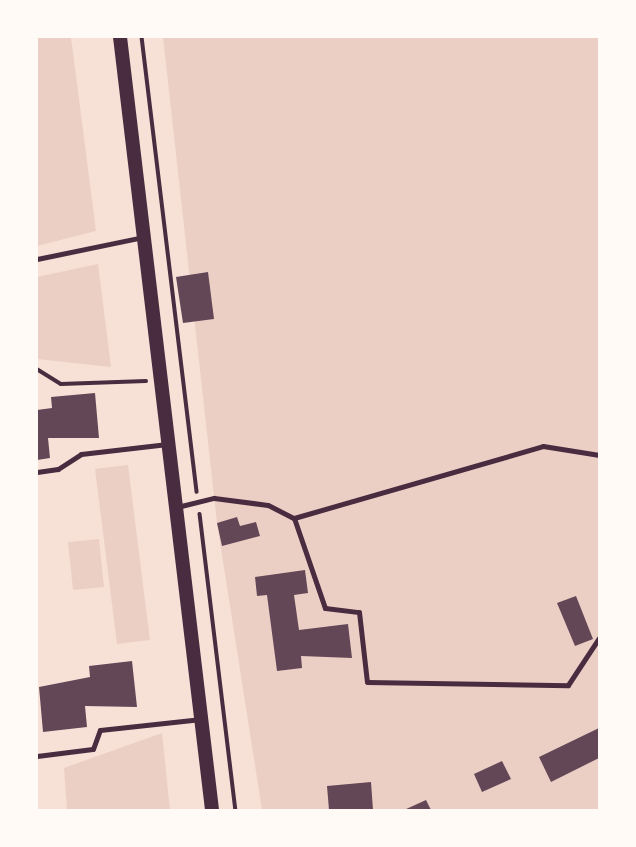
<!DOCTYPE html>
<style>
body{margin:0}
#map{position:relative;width:636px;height:847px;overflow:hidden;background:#f7e1d7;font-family:"Noto Sans",sans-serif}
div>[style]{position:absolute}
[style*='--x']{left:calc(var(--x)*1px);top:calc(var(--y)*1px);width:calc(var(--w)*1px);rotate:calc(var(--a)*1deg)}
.green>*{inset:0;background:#ebcfc5}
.building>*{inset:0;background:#644757}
.path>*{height:3.5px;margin:-1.75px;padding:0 1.75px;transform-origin:1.75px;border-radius:1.75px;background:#4a2c40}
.service>*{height:5px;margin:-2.5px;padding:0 2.5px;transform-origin:2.5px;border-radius:2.5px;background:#4a2c40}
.secondary>*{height:14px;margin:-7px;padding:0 7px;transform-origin:7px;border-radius:7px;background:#4a2c40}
span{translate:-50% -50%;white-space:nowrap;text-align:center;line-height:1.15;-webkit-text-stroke:6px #fffaf5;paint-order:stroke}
.frame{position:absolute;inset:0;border:38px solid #fffaf5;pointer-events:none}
</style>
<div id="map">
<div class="green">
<i style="clip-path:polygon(37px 37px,71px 37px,96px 231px,37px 246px)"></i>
<i style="clip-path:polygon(163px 37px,599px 37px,599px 810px,262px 810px,217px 523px)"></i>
<i style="clip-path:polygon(98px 264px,111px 367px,37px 359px,37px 277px)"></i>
<i style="clip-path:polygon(128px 465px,150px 640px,117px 644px,95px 469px)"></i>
<i style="clip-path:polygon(99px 539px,104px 587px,73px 590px,68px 542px)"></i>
<i style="clip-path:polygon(162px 733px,170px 810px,67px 810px,64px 768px)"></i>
</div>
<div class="building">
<i style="clip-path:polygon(208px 272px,214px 319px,183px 323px,176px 277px)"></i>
<i style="clip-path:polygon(95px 393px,99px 438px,48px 438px,50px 458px,37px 460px,37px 410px,52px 408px,51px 397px)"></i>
<i style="clip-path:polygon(237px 517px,240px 526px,256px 522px,260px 536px,222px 546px,217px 523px)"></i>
<i style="clip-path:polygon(305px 570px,308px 593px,294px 595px,299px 630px,348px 624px,352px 658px,301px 656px,302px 668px,277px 671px,267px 595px,257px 596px,255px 577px)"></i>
<i style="clip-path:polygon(576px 596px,593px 639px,575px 646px,557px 603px)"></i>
<i style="clip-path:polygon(132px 661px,137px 707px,85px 706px,87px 727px,43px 732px,39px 687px,90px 677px,89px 666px)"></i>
<i style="clip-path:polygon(599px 728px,599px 758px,551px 782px,539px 757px)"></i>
<i style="clip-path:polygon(502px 761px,511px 779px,482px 792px,474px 774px)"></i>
<i style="clip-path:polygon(371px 782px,373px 810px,329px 810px,327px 786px)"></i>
<i style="clip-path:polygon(426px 800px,431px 810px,404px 810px)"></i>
</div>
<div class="path">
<i style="--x:142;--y:37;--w:458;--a:83.1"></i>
<i style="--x:37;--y:369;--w:28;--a:32"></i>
<i style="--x:61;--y:384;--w:85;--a:-2"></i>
<i style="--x:200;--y:514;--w:298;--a:83.1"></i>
</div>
<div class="service">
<i style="--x:37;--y:259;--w:108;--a:-11.7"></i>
<i style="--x:37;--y:472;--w:21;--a:-8"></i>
<i style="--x:58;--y:469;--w:27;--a:-33"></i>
<i style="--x:81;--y:454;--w:87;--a:-6.6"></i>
<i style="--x:177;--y:507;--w:38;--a:-14"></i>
<i style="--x:214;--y:498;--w:54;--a:7.4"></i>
<i style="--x:268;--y:505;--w:29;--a:27"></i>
<i style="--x:294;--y:518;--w:95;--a:71"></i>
<i style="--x:325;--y:608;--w:34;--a:7"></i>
<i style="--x:359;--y:612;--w:70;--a:83.5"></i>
<i style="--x:367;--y:682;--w:201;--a:0.9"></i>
<i style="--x:568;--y:685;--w:56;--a:-56.6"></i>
<i style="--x:294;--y:518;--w:259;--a:-16.1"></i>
<i style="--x:543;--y:446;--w:57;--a:9.1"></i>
<i style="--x:37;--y:756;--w:56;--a:-7.1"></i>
<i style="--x:93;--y:749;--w:20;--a:-70"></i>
<i style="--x:100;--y:730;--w:102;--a:-6.2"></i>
</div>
<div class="secondary">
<i style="--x:120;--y:37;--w:778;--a:83.21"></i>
</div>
<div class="frame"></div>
</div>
